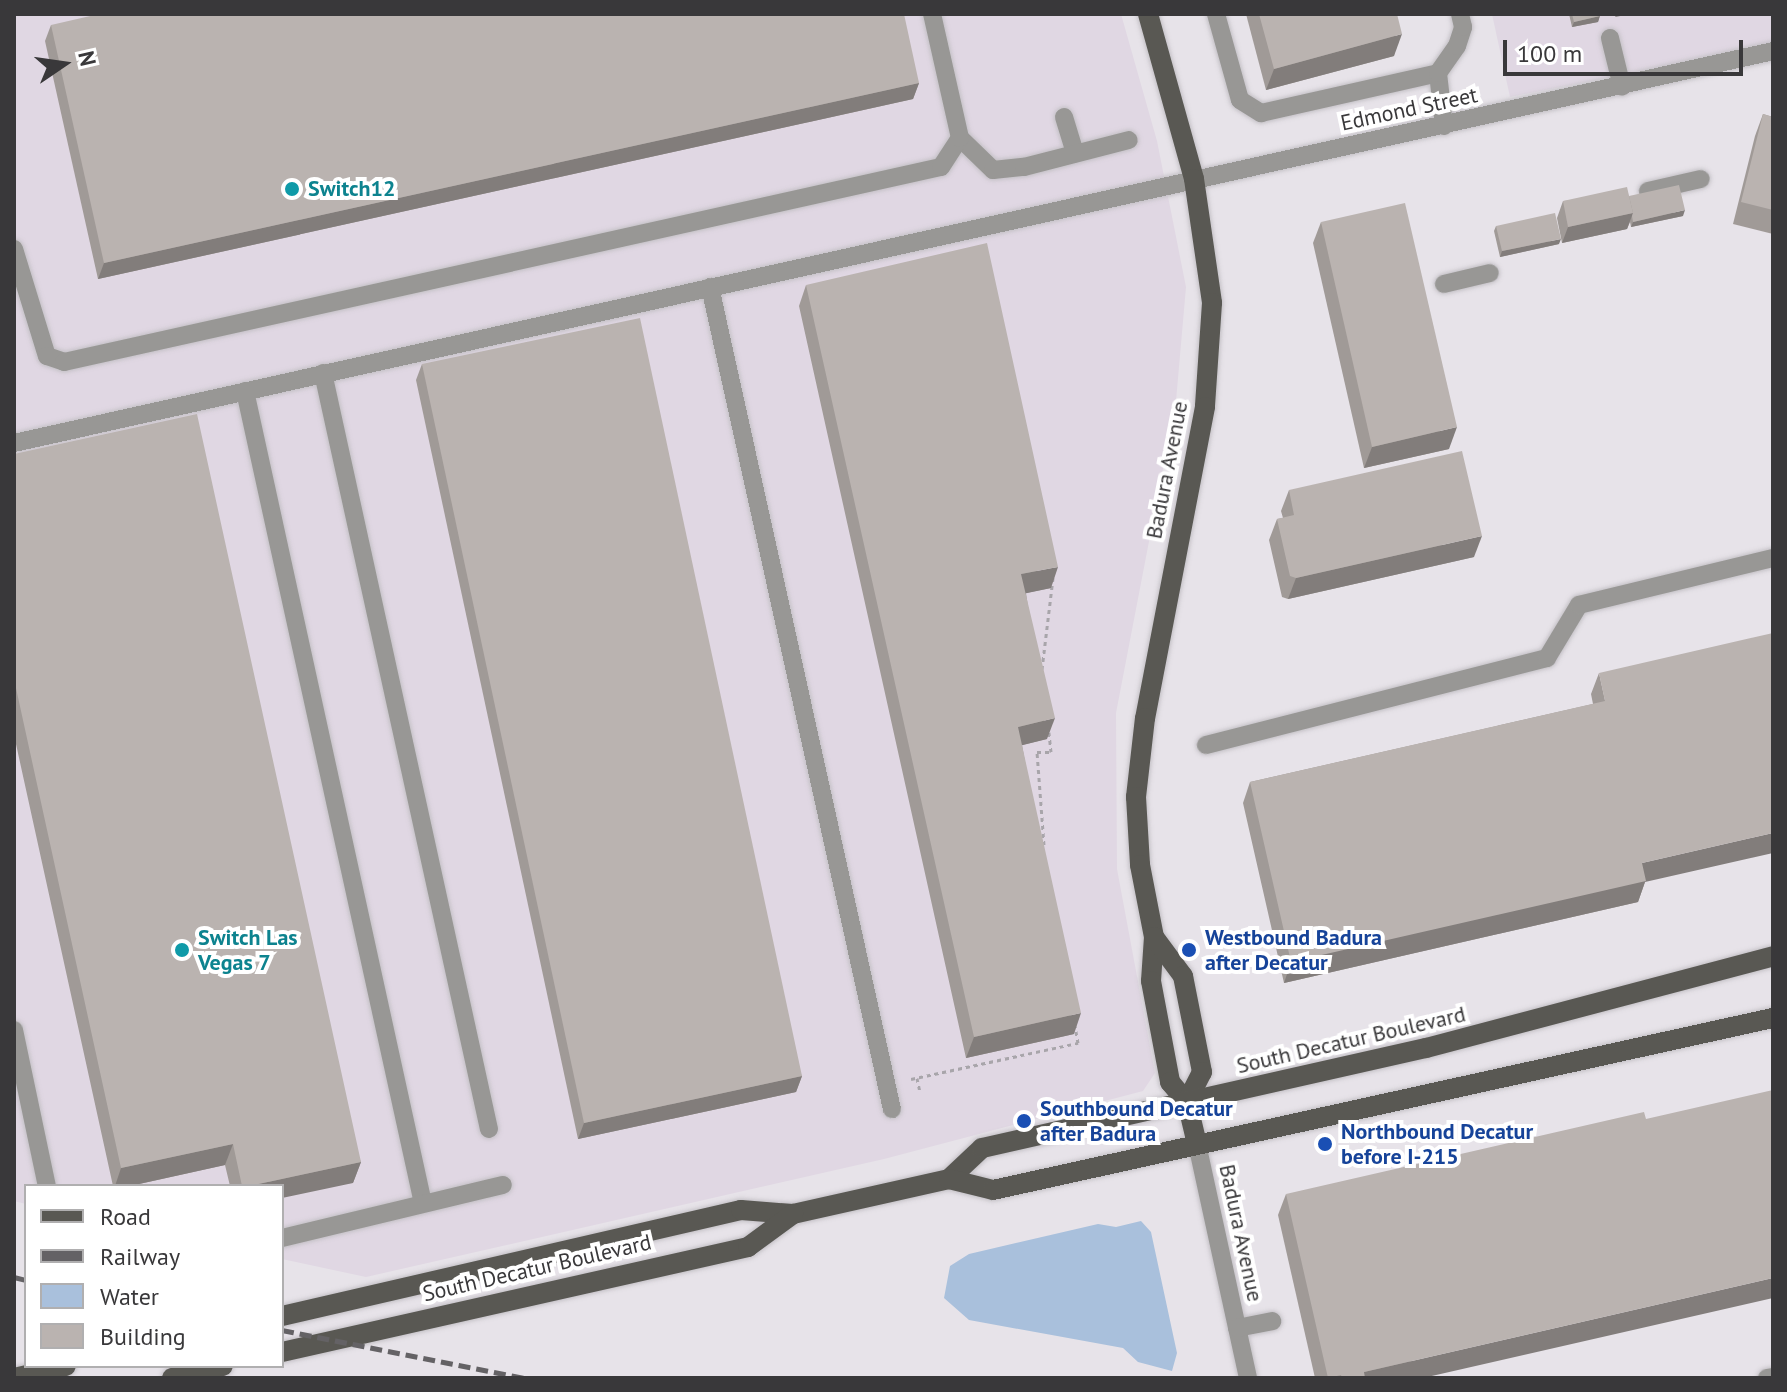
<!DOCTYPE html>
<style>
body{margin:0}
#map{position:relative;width:1787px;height:1392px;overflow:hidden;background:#e7e3e9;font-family:"PT Sans",sans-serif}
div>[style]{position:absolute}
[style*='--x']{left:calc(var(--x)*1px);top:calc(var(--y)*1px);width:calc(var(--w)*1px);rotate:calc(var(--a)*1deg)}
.built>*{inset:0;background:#e0d7e3}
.water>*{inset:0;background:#a9c0dc}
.path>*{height:3px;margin-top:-1.5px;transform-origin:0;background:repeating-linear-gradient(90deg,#a8a5aa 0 4px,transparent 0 8px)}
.roads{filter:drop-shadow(0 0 2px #c4c1c6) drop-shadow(0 0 2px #c4c1c6)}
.minor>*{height:18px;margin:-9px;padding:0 9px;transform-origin:9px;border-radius:9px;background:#989795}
.major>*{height:20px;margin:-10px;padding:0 10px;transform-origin:10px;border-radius:10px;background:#595853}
.rail>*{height:5px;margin-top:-2.5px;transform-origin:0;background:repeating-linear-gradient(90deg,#646265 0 12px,transparent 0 18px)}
.wall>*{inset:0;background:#a09a97}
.shaded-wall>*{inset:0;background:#827d7b}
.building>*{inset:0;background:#bab3b0}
.dots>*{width:22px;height:22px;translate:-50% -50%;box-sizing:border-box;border:4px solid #fff;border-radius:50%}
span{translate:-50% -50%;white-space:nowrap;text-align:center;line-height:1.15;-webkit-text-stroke:8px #fff;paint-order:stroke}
.street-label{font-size:22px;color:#39383a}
.culture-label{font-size:22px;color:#0d838f;font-weight:700}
.left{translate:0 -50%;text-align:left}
.transit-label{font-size:22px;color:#164399;font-weight:700}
.frame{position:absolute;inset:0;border:16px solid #39383a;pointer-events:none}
.legend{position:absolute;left:24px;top:1184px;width:260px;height:184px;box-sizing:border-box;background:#fff;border:2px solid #b0afb0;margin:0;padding:10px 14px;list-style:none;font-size:24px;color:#39383a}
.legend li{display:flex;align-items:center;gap:16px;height:40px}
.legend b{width:40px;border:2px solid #b0afb0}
.north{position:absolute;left:24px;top:24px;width:80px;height:80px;-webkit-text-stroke:6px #fff;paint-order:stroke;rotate:77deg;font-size:22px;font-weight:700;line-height:32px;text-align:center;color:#39383a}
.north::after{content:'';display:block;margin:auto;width:28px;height:36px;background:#39383a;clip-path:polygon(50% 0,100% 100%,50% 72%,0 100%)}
.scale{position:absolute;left:1503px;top:40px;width:240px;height:36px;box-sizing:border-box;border:4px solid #39383a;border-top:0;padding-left:10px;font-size:24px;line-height:28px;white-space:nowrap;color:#39383a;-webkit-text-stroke:6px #fff;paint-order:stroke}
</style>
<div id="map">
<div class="built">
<i style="clip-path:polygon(14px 14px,1121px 14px,1157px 141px,1186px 287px,1176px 401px,1116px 713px,1117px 869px,1155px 1073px,1143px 1091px,884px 1159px,366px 1277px,282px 1259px,282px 1186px,26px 1186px,26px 1204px,14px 1201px)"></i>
<i style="clip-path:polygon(1492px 14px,1773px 14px,1773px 45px,1510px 97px)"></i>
</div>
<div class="water">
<i style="clip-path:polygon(1141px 1221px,1151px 1232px,1177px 1353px,1172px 1371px,1138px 1362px,1123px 1348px,969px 1320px,944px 1298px,950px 1266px,969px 1254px,1098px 1224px,1116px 1227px)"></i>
</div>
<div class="path">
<i style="--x:1042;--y:669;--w:92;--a:-83.1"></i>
<i style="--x:1044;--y:845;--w:93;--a:-94.3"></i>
<i style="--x:1037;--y:752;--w:14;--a:0"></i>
<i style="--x:1051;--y:752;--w:20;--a:-96"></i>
<i style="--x:917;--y:1078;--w:14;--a:78"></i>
<i style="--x:911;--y:1079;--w:171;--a:-12.2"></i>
<i style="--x:1078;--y:1043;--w:17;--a:-100"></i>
</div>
<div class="roads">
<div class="minor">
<i style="--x:1216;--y:14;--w:89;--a:74.4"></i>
<i style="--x:1240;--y:100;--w:25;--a:32"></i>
<i style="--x:1261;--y:113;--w:181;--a:-12.7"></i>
<i style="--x:1610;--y:38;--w:50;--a:76.2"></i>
<i style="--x:1064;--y:117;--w:38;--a:73"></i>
<i style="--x:1444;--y:126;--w:53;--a:-96.5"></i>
<i style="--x:1438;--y:73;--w:33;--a:-55"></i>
<i style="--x:1457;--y:46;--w:20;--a:-72"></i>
<i style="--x:1463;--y:27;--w:13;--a:-103"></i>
<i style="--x:960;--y:138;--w:46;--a:44.1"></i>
<i style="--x:993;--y:170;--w:31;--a:-6"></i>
<i style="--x:1024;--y:167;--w:108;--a:-14.4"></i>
<i style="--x:1648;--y:191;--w:54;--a:-12.8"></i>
<i style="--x:14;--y:249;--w:112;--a:72.9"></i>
<i style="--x:47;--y:356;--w:18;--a:19"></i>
<i style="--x:64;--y:362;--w:898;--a:-12.54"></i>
<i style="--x:941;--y:167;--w:35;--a:-57"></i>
<i style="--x:960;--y:138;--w:127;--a:-102.7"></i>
<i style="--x:1444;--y:284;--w:47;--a:-13.4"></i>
<i style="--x:710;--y:287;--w:842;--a:77.52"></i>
<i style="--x:323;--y:373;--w:774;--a:77.62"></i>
<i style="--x:245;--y:391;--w:831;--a:77.64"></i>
<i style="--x:14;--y:443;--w:1802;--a:-12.56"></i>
<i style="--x:1206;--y:745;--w:352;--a:-14.3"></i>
<i style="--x:1547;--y:658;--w:62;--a:-58.9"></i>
<i style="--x:1579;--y:605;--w:200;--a:-13.6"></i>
<i style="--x:14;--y:1030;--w:159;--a:78.1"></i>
<i style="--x:1197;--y:1144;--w:239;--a:77.7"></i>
<i style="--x:282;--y:1238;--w:227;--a:-13.5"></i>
<i style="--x:1237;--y:1328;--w:36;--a:-11"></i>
<i style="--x:1767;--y:1378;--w:6;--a:-9"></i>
</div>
<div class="major">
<i style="--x:1148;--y:14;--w:171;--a:74.4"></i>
<i style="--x:1194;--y:179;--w:125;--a:81.7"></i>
<i style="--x:1212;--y:303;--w:104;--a:93.9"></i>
<i style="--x:1205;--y:407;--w:317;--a:100.9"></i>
<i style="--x:1145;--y:718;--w:80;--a:96.5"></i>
<i style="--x:1136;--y:797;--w:68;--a:86.6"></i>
<i style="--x:1140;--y:865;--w:73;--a:79"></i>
<i style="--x:1154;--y:937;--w:44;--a:93.9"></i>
<i style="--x:1151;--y:981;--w:103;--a:79.3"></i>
<i style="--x:1170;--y:1082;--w:26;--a:50"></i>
<i style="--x:1187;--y:1102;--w:43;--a:76.6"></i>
<i style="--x:1154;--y:937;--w:49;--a:53.4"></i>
<i style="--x:1183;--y:976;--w:98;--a:78.8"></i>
<i style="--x:1202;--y:1072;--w:34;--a:117"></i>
<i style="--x:949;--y:1179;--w:45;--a:-43.2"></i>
<i style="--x:982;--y:1148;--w:455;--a:-12.7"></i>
<i style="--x:1426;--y:1048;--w:359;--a:-14.8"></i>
<i style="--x:282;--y:1316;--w:471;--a:-13"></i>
<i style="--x:741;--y:1210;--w:52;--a:4.4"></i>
<i style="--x:793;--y:1214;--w:160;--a:-12.6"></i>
<i style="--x:949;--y:1179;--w:45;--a:14"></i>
<i style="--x:993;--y:1190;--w:799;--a:-12.44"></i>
<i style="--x:282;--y:1352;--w:478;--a:-12.7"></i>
<i style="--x:748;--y:1247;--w:56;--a:-36.3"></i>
<i style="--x:14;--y:1378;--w:53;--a:-13"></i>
<i style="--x:172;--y:1378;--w:52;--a:-13.2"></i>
</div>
</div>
<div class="rail">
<i style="--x:14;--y:1277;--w:12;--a:14"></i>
<i style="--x:282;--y:1330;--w:247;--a:11.2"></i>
</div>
<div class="wall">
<i style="clip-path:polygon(1246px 14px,1397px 14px,1394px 56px,1266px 90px)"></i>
<i style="clip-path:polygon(1569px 14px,1600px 14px,1598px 22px,1572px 27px)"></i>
<i style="clip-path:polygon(51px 25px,919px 83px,913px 99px,98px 279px,45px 41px)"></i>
<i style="clip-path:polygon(1763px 114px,1773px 117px,1773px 234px,1733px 224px,1755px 136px)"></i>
<i style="clip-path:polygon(1629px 196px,1683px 216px,1631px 227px,1630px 222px,1627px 229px,1562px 243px,1557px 218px,1563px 201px)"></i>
<i style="clip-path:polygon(1321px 222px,1449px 449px,1364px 468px,1313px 243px)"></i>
<i style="clip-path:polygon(1496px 226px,1559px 244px,1500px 257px,1494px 231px)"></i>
<i style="clip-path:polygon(806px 285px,1051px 588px,1026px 593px,1047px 739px,1022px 745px,1074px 1034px,966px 1058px,799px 306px)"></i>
<i style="clip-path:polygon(422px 364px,802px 1076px,796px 1092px,578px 1139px,416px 380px)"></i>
<i style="clip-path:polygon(14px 454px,361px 1162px,353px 1183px,282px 1186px,230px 1186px,225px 1165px,130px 1186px,113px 1186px,14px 735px)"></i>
<i style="clip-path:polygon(1289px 490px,1474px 557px,1288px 599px,1282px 597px,1269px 540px,1277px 519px,1283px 518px,1281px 511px)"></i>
<i style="clip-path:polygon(1599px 673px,1645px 882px,1638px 902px,1284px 983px,1243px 803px,1250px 782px,1593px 704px,1591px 694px)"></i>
<i style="clip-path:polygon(1286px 1194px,1423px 1378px,1315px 1378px,1278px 1215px)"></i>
</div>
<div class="shaded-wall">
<i style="clip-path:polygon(1617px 14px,1631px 14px,1615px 17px)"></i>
<i style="clip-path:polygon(1600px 16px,1598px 22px,1572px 27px,1574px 22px)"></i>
<i style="clip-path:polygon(1402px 34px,1394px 56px,1266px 90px,1274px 69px)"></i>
<i style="clip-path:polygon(919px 83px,913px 99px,98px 279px,104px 263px)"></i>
<i style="clip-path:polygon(1685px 210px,1683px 216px,1631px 227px,1633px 222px)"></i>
<i style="clip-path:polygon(1633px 213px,1627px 229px,1562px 243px,1568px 227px)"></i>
<i style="clip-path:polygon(1561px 239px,1559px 244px,1500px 257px,1502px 251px)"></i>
<i style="clip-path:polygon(1457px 427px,1449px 449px,1364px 468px,1372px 447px)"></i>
<i style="clip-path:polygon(1482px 536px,1474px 557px,1288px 599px,1296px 578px)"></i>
<i style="clip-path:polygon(1058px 567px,1051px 588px,1013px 596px,1021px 574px)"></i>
<i style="clip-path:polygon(1055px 718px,1047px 739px,1011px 748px,1018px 727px)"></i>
<i style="clip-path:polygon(1773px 833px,1773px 853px,1645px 882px,1638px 902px,1284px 983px,1291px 962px,1642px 863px)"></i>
<i style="clip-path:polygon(1081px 1013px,1074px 1034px,966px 1058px,974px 1037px)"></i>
<i style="clip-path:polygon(802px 1076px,796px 1092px,578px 1139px,584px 1123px)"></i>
<i style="clip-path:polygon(233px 1144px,225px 1165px,130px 1186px,115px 1186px,121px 1168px)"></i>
<i style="clip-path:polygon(361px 1162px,353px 1183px,282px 1198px,282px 1186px,249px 1186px)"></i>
<i style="clip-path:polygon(1773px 1278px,1773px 1298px,1423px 1378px,1362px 1378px,1364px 1372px)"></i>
</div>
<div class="building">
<i style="clip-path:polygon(99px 14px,904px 14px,919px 83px,104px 263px,51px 25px)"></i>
<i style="clip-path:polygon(1259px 14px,1397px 14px,1402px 34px,1274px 69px)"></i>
<i style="clip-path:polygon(1572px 14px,1600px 14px,1600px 16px,1574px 22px)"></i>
<i style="clip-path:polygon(1763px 114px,1773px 117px,1773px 210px,1741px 202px)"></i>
<i style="clip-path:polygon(1679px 185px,1685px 210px,1633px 222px,1632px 216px,1633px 213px,1629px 196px)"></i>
<i style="clip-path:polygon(1627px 187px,1633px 213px,1568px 227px,1563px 201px)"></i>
<i style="clip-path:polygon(1405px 203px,1457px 427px,1372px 447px,1321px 222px)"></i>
<i style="clip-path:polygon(1555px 213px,1561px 239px,1502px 251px,1496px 226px)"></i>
<i style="clip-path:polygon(987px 243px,1058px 567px,1021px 574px,1055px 718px,1018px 727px,1081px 1013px,974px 1037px,806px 285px)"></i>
<i style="clip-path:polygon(640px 318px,802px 1076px,584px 1123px,422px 364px)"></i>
<i style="clip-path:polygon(197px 414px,361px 1162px,249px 1186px,242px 1186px,233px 1144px,121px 1168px,14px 679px,14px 454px)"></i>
<i style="clip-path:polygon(1462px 451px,1482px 536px,1296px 578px,1290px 576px,1277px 519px,1294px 515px,1289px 490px)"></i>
<i style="clip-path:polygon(1773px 633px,1773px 833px,1642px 863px,1646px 881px,1291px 962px,1250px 782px,1605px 701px,1599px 673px)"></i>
<i style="clip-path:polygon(1773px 1090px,1773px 1278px,1364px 1372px,1365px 1378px,1342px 1378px,1341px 1375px,1328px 1378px,1286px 1194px,1644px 1112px,1646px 1119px)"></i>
</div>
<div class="dots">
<i style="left:292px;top:189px;background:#0f9aa8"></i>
<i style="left:182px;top:950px;background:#0f9aa8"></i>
<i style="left:1189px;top:950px;background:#1a4fb4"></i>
<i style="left:1024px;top:1121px;background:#1a4fb4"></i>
<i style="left:1325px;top:1144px;background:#1a4fb4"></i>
</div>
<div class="street-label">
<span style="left:1409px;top:109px;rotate:-12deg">Edmond Street</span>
<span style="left:1167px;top:470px;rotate:-79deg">Badura Avenue</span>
<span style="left:1351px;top:1040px;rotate:-13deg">South Decatur Boulevard</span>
<span style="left:1241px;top:1233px;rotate:78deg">Badura Avenue</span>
<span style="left:537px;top:1268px;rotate:-13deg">South Decatur Boulevard</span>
</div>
<div class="culture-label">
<span class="left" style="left:308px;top:189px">Switch12</span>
<span class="left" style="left:198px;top:950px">Switch Las<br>Vegas 7</span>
</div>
<div class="transit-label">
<span class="left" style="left:1205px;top:950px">Westbound Badura<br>after Decatur</span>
<span class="left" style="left:1040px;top:1121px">Southbound Decatur<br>after Badura</span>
<span class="left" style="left:1341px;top:1144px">Northbound Decatur<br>before I-215</span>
</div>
<div class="frame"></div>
<ul class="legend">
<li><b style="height:10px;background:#595853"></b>Road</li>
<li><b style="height:10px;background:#646265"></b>Railway</li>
<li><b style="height:22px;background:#a9c0dc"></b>Water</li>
<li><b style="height:22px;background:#bab3b0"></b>Building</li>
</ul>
<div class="north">N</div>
<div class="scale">100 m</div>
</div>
